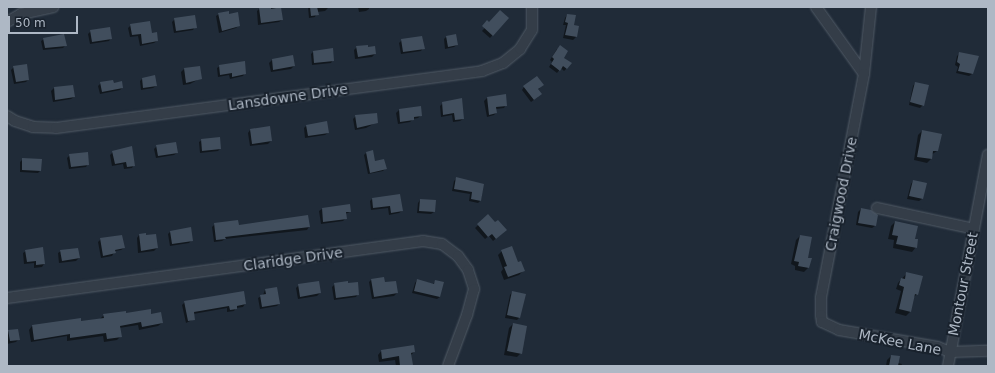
<!DOCTYPE html>
<style>
body{margin:0}
#map{position:relative;width:995px;height:373px;overflow:hidden;background:#202b38;font-family:"DejaVu Sans",sans-serif}
div>[style]{position:absolute}
[style*='--x']{left:calc(var(--x)*1px);top:calc(var(--y)*1px);width:calc(var(--w)*1px);rotate:calc(var(--a)*1deg)}
.shadow>*{inset:0;background:#0007}
.building>*{inset:0;background:#414e5d}
.roads{filter:drop-shadow(0 0 1px #515b66) drop-shadow(0 0 1px #515b66)}
.minor>*{height:10px;margin:-5px;padding:0 5px;transform-origin:5px;border-radius:5px;background:#343d48}
span{translate:-50% -50%;white-space:nowrap;text-align:center;line-height:1.15;-webkit-text-stroke:4px #19222d;paint-order:stroke}
.street-label{font-size:14px;color:#aeb8c5}
.frame{position:absolute;inset:0;border:8px solid #aeb8c5;pointer-events:none}
.scale{position:absolute;left:8px;top:16px;width:70px;height:18px;box-sizing:border-box;border:2px solid #aeb8c5;border-top:0;padding-left:5px;font-size:12px;line-height:14px;white-space:nowrap;color:#aeb8c5;-webkit-text-stroke:3px #19222d;paint-order:stroke}
</style>
<div id="map">
<div class="shadow">
<i style="clip-path:polygon(308px 7px,328px 7px,328px 8px,325px 11px,317px 12px,315px 17px,309px 18px)"></i>
<i style="clip-path:polygon(358px 7px,369px 7px,369px 9px,366px 11px,359px 12px)"></i>
<i style="clip-path:polygon(281px 8px,282px 20px,279px 22px,258px 25px,257px 11px,259px 9px)"></i>
<i style="clip-path:polygon(500px 11px,508px 18px,490px 38px,482px 31px)"></i>
<i style="clip-path:polygon(219px 14px,228px 15px,239px 25px,236px 28px,219px 33px,216px 16px)"></i>
<i style="clip-path:polygon(567px 15px,573px 26px,578px 27px,576px 37px,573px 40px,563px 38px,566px 25px,563px 25px,565px 18px)"></i>
<i style="clip-path:polygon(175px 19px,195px 27px,193px 30px,174px 33px,172px 22px)"></i>
<i style="clip-path:polygon(131px 25px,151px 34px,157px 41px,154px 43px,140px 46px,138px 36px,130px 37px,128px 28px)"></i>
<i style="clip-path:polygon(91px 31px,111px 38px,109px 41px,90px 44px,88px 34px)"></i>
<i style="clip-path:polygon(446px 37px,457px 45px,454px 47px,445px 49px,444px 39px)"></i>
<i style="clip-path:polygon(44px 39px,65px 46px,63px 48px,43px 50px,41px 41px)"></i>
<i style="clip-path:polygon(402px 40px,423px 48px,421px 51px,401px 54px,399px 43px)"></i>
<i style="clip-path:polygon(357px 47px,375px 54px,372px 57px,355px 59px,354px 50px)"></i>
<i style="clip-path:polygon(557px 49px,567px 68px,564px 71px,561px 68px,557px 73px,549px 67px,552px 62px,550px 60px)"></i>
<i style="clip-path:polygon(313px 52px,333px 60px,331px 63px,312px 65px,311px 54px)"></i>
<i style="clip-path:polygon(960px 53px,972px 74px,969px 76px,956px 73px,958px 67px,955px 65px,957px 56px)"></i>
<i style="clip-path:polygon(292px 56px,294px 66px,291px 69px,271px 72px,269px 63px,272px 60px)"></i>
<i style="clip-path:polygon(220px 66px,245px 73px,243px 76px,230px 79px,229px 75px,218px 77px,217px 68px)"></i>
<i style="clip-path:polygon(14px 67px,28px 80px,26px 82px,14px 84px,11px 70px)"></i>
<i style="clip-path:polygon(199px 67px,201px 78px,190px 84px,183px 85px,181px 72px,184px 69px)"></i>
<i style="clip-path:polygon(142px 79px,156px 86px,153px 88px,141px 90px,140px 81px)"></i>
<i style="clip-path:polygon(101px 83px,113px 84px,122px 88px,120px 90px,100px 94px,98px 86px)"></i>
<i style="clip-path:polygon(915px 83px,923px 105px,920px 108px,909px 105px,913px 86px)"></i>
<i style="clip-path:polygon(72px 86px,74px 97px,71px 99px,53px 102px,51px 91px,54px 88px)"></i>
<i style="clip-path:polygon(524px 87px,540px 88px,537px 90px,538px 97px,531px 102px,522px 90px)"></i>
<i style="clip-path:polygon(505px 95px,506px 105px,504px 108px,496px 109px,496px 113px,494px 115px,487px 117px,484px 101px,487px 98px)"></i>
<i style="clip-path:polygon(443px 103px,463px 119px,460px 121px,453px 122px,452px 115px,441px 117px,440px 106px)"></i>
<i style="clip-path:polygon(420px 107px,421px 115px,418px 118px,413px 119px,410px 122px,398px 124px,396px 113px,399px 110px)"></i>
<i style="clip-path:polygon(356px 116px,377px 122px,366px 128px,355px 130px,353px 119px)"></i>
<i style="clip-path:polygon(306px 126px,328px 133px,325px 135px,305px 138px,304px 128px)"></i>
<i style="clip-path:polygon(250px 130px,271px 141px,268px 144px,250px 146px,248px 133px)"></i>
<i style="clip-path:polygon(922px 131px,937px 151px,931px 155px,931px 159px,927px 163px,914px 160px,918px 135px)"></i>
<i style="clip-path:polygon(202px 140px,220px 149px,218px 151px,200px 153px,199px 142px)"></i>
<i style="clip-path:polygon(157px 146px,177px 153px,174px 155px,156px 158px,154px 149px)"></i>
<i style="clip-path:polygon(113px 152px,134px 165px,132px 168px,124px 169px,123px 164px,112px 166px,110px 155px)"></i>
<i style="clip-path:polygon(366px 153px,375px 162px,385px 169px,383px 171px,368px 174px,364px 155px)"></i>
<i style="clip-path:polygon(70px 155px,88px 164px,86px 167px,69px 169px,67px 158px)"></i>
<i style="clip-path:polygon(23px 159px,40px 171px,38px 173px,20px 172px,20px 162px)"></i>
<i style="clip-path:polygon(456px 179px,483px 185px,481px 200px,478px 203px,469px 201px,470px 194px,452px 191px,454px 181px)"></i>
<i style="clip-path:polygon(913px 181px,925px 184px,922px 199px,919px 201px,907px 199px,911px 184px)"></i>
<i style="clip-path:polygon(399px 195px,402px 211px,399px 213px,389px 215px,388px 208px,371px 210px,370px 201px,372px 199px)"></i>
<i style="clip-path:polygon(420px 200px,434px 212px,431px 214px,417px 213px,418px 203px)"></i>
<i style="clip-path:polygon(349px 205px,350px 212px,345px 214px,346px 218px,343px 221px,321px 224px,319px 211px,322px 209px)"></i>
<i style="clip-path:polygon(861px 209px,875px 226px,872px 228px,856px 225px,858px 212px)"></i>
<i style="clip-path:polygon(487px 217px,503px 233px,493px 241px,489px 236px,485px 239px,475px 228px)"></i>
<i style="clip-path:polygon(895px 222px,914px 239px,916px 247px,912px 252px,893px 248px,894px 240px,888px 239px,891px 226px)"></i>
<i style="clip-path:polygon(215px 224px,238px 226px,309px 227px,307px 230px,225px 239px,222px 241px,214px 242px,212px 227px)"></i>
<i style="clip-path:polygon(170px 232px,192px 240px,189px 243px,170px 246px,168px 234px)"></i>
<i style="clip-path:polygon(139px 235px,145px 235px,157px 248px,154px 251px,138px 253px,137px 238px)"></i>
<i style="clip-path:polygon(800px 236px,808px 268px,804px 272px,795px 270px,795px 266px,791px 264px,796px 240px)"></i>
<i style="clip-path:polygon(101px 239px,124px 248px,121px 250px,115px 251px,112px 256px,101px 258px,98px 242px)"></i>
<i style="clip-path:polygon(26px 251px,44px 264px,42px 267px,34px 268px,34px 263px,24px 264px,23px 253px)"></i>
<i style="clip-path:polygon(61px 251px,79px 258px,76px 261px,59px 263px,58px 253px)"></i>
<i style="clip-path:polygon(502px 251px,518px 263px,523px 271px,519px 275px,504px 280px,501px 272px,503px 269px,498px 255px)"></i>
<i style="clip-path:polygon(907px 273px,917px 294px,913px 298px,910px 312px,906px 316px,895px 313px,901px 291px,896px 289px,898px 283px)"></i>
<i style="clip-path:polygon(372px 279px,397px 293px,394px 296px,372px 299px,369px 282px)"></i>
<i style="clip-path:polygon(417px 280px,433px 284px,435px 282px,440px 297px,437px 299px,412px 293px,415px 283px)"></i>
<i style="clip-path:polygon(335px 284px,358px 294px,356px 297px,334px 300px,332px 287px)"></i>
<i style="clip-path:polygon(299px 285px,320px 293px,317px 296px,298px 299px,296px 288px)"></i>
<i style="clip-path:polygon(265px 290px,279px 304px,277px 306px,260px 309px,258px 298px,263px 295px)"></i>
<i style="clip-path:polygon(512px 292px,519px 318px,517px 320px,505px 318px,510px 295px)"></i>
<i style="clip-path:polygon(185px 302px,245px 304px,243px 307px,236px 308px,234px 311px,227px 312px,227px 308px,193px 314px,194px 319px,186px 323px,182px 305px)"></i>
<i style="clip-path:polygon(104px 315px,151px 315px,162px 323px,158px 326px,139px 330px,138px 325px,119px 328px,121px 336px,117px 340px,104px 342px,103px 336px,67px 341px,67px 336px,31px 342px,29px 330px,32px 326px,80px 319px,80px 322px,100px 319px)"></i>
<i style="clip-path:polygon(513px 324px,521px 353px,517px 357px,504px 355px,509px 328px)"></i>
<i style="clip-path:polygon(17px 330px,19px 339px,16px 342px,7px 344px,7px 331px)"></i>
<i style="clip-path:polygon(382px 350px,414px 352px,411px 355px,412px 365px,396px 366px,395px 360px,379px 362px,378px 355px)"></i>
<i style="clip-path:polygon(891px 356px,898px 363px,902px 364px,901px 366px,886px 366px,887px 360px)"></i>
</div>
<div class="building">
<i style="clip-path:polygon(266px 7px,271px 7px,271px 9px,281px 7px,283px 20px,261px 23px,259px 8px)"></i>
<i style="clip-path:polygon(310px 7px,317px 7px,319px 15px,311px 16px)"></i>
<i style="clip-path:polygon(500px 10px,509px 18px,493px 36px,482px 26px,487px 20px,489px 22px)"></i>
<i style="clip-path:polygon(229px 11px,229px 14px,238px 12px,240px 26px,222px 31px,218px 13px)"></i>
<i style="clip-path:polygon(567px 14px,576px 15px,574px 25px,579px 26px,577px 37px,565px 35px,568px 23px,565px 22px)"></i>
<i style="clip-path:polygon(195px 15px,197px 28px,176px 31px,174px 18px)"></i>
<i style="clip-path:polygon(150px 21px,152px 33px,157px 32px,158px 41px,142px 44px,141px 34px,132px 35px,130px 24px)"></i>
<i style="clip-path:polygon(110px 27px,112px 39px,92px 42px,90px 30px)"></i>
<i style="clip-path:polygon(64px 34px,67px 46px,45px 48px,43px 38px)"></i>
<i style="clip-path:polygon(456px 34px,458px 45px,448px 47px,446px 36px)"></i>
<i style="clip-path:polygon(422px 36px,425px 49px,403px 52px,401px 39px)"></i>
<i style="clip-path:polygon(368px 45px,368px 47px,375px 46px,376px 54px,358px 57px,356px 46px)"></i>
<i style="clip-path:polygon(560px 45px,568px 51px,564px 58px,572px 63px,567px 69px,563px 66px,560px 71px,551px 64px,554px 59px,552px 57px)"></i>
<i style="clip-path:polygon(333px 48px,334px 61px,314px 63px,313px 51px)"></i>
<i style="clip-path:polygon(959px 52px,979px 56px,973px 74px,958px 71px,960px 64px,957px 62px)"></i>
<i style="clip-path:polygon(293px 55px,295px 66px,273px 70px,272px 59px)"></i>
<i style="clip-path:polygon(245px 61px,246px 74px,232px 77px,232px 73px,220px 75px,219px 65px)"></i>
<i style="clip-path:polygon(27px 64px,29px 80px,16px 82px,13px 66px)"></i>
<i style="clip-path:polygon(200px 66px,202px 79px,186px 83px,184px 68px)"></i>
<i style="clip-path:polygon(155px 75px,157px 86px,143px 88px,142px 78px)"></i>
<i style="clip-path:polygon(537px 76px,544px 85px,538px 89px,542px 94px,534px 100px,523px 86px)"></i>
<i style="clip-path:polygon(113px 80px,114px 83px,122px 81px,123px 88px,102px 92px,100px 82px)"></i>
<i style="clip-path:polygon(915px 82px,929px 85px,924px 106px,910px 102px)"></i>
<i style="clip-path:polygon(73px 85px,75px 97px,55px 100px,54px 87px)"></i>
<i style="clip-path:polygon(506px 94px,507px 106px,496px 107px,497px 113px,489px 115px,487px 97px)"></i>
<i style="clip-path:polygon(462px 98px,464px 119px,455px 120px,454px 113px,443px 115px,442px 102px)"></i>
<i style="clip-path:polygon(421px 106px,422px 116px,414px 117px,414px 120px,400px 122px,399px 109px)"></i>
<i style="clip-path:polygon(377px 113px,378px 123px,357px 128px,355px 115px)"></i>
<i style="clip-path:polygon(327px 121px,329px 133px,308px 136px,306px 125px)"></i>
<i style="clip-path:polygon(270px 126px,272px 141px,252px 144px,250px 129px)"></i>
<i style="clip-path:polygon(922px 130px,942px 134px,938px 151px,933px 151px,932px 159px,917px 157px)"></i>
<i style="clip-path:polygon(220px 137px,221px 149px,202px 151px,201px 139px)"></i>
<i style="clip-path:polygon(176px 142px,178px 153px,158px 156px,156px 145px)"></i>
<i style="clip-path:polygon(132px 146px,135px 166px,127px 167px,126px 162px,115px 164px,112px 151px)"></i>
<i style="clip-path:polygon(373px 150px,375px 161px,384px 159px,387px 169px,370px 173px,366px 152px)"></i>
<i style="clip-path:polygon(88px 152px,89px 165px,71px 167px,69px 154px)"></i>
<i style="clip-path:polygon(22px 158px,42px 159px,41px 171px,22px 170px)"></i>
<i style="clip-path:polygon(456px 177px,484px 184px,481px 201px,471px 199px,472px 192px,454px 189px)"></i>
<i style="clip-path:polygon(913px 180px,927px 183px,923px 199px,909px 196px)"></i>
<i style="clip-path:polygon(400px 194px,403px 211px,391px 213px,390px 206px,373px 208px,372px 198px)"></i>
<i style="clip-path:polygon(420px 199px,436px 200px,435px 212px,419px 211px)"></i>
<i style="clip-path:polygon(350px 204px,351px 212px,346px 212px,347px 219px,323px 222px,322px 208px)"></i>
<i style="clip-path:polygon(861px 208px,871px 210px,878px 215px,876px 226px,858px 223px)"></i>
<i style="clip-path:polygon(488px 214px,495px 222px,498px 220px,507px 230px,496px 239px,492px 234px,488px 237px,477px 224px)"></i>
<i style="clip-path:polygon(308px 215px,310px 227px,225px 237px,226px 239px,216px 240px,214px 223px,238px 220px,239px 225px)"></i>
<i style="clip-path:polygon(895px 221px,918px 226px,915px 239px,918px 239px,917px 248px,896px 244px,898px 236px,892px 235px)"></i>
<i style="clip-path:polygon(191px 227px,193px 241px,172px 244px,170px 231px)"></i>
<i style="clip-path:polygon(146px 233px,146px 235px,156px 234px,158px 248px,141px 251px,139px 234px)"></i>
<i style="clip-path:polygon(122px 235px,125px 248px,115px 250px,116px 253px,103px 256px,100px 238px)"></i>
<i style="clip-path:polygon(800px 235px,812px 237px,808px 258px,812px 258px,809px 268px,798px 266px,799px 262px,794px 261px)"></i>
<i style="clip-path:polygon(512px 246px,518px 262px,521px 261px,525px 271px,508px 277px,504px 267px,507px 266px,501px 250px)"></i>
<i style="clip-path:polygon(43px 247px,45px 264px,36px 265px,36px 261px,27px 262px,25px 250px)"></i>
<i style="clip-path:polygon(78px 248px,80px 258px,62px 261px,60px 250px)"></i>
<i style="clip-path:polygon(906px 272px,923px 276px,918px 295px,915px 294px,911px 312px,899px 309px,904px 287px,899px 285px,901px 278px,905px 279px)"></i>
<i style="clip-path:polygon(384px 277px,385px 282px,396px 281px,398px 293px,374px 297px,371px 279px)"></i>
<i style="clip-path:polygon(417px 279px,434px 284px,435px 280px,444px 282px,440px 297px,414px 291px)"></i>
<i style="clip-path:polygon(319px 281px,321px 293px,300px 297px,298px 284px)"></i>
<i style="clip-path:polygon(348px 281px,348px 283px,358px 282px,359px 295px,336px 298px,334px 283px)"></i>
<i style="clip-path:polygon(277px 287px,280px 304px,262px 307px,260px 295px,266px 294px,265px 289px)"></i>
<i style="clip-path:polygon(244px 291px,246px 304px,237px 306px,237px 309px,230px 310px,229px 306px,194px 312px,195px 320px,188px 321px,184px 301px)"></i>
<i style="clip-path:polygon(512px 291px,526px 294px,520px 318px,507px 315px)"></i>
<i style="clip-path:polygon(151px 309px,151px 314px,161px 312px,163px 323px,142px 327px,141px 322px,120px 326px,122px 337px,107px 339px,106px 333px,70px 338px,70px 334px,34px 340px,32px 325px,81px 318px,81px 321px,104px 318px,103px 314px,126px 311px,126px 313px)"></i>
<i style="clip-path:polygon(513px 323px,527px 326px,522px 354px,507px 351px)"></i>
<i style="clip-path:polygon(18px 329px,20px 340px,10px 341px,8px 330px)"></i>
<i style="clip-path:polygon(414px 345px,415px 352px,411px 353px,413px 365px,400px 366px,399px 356px,382px 359px,381px 350px)"></i>
<i style="clip-path:polygon(891px 355px,900px 356px,898px 366px,889px 366px)"></i>
</div>
<div class="roads">
<div class="minor">
<i style="--x:816;--y:7;--w:82;--a:54.4"></i>
<i style="--x:871;--y:7;--w:67;--a:96"></i>
<i style="--x:864;--y:74;--w:228;--a:100.9"></i>
<i style="--x:821;--y:298;--w:17;--a:90"></i>
<i style="--x:821;--y:315;--w:7;--a:82"></i>
<i style="--x:822;--y:322;--w:19;--a:25"></i>
<i style="--x:839;--y:330;--w:100;--a:9.7"></i>
<i style="--x:938;--y:347;--w:13;--a:23"></i>
<i style="--x:950;--y:352;--w:38;--a:-2"></i>
<i style="--x:7;--y:22;--w:16;--a:-30"></i>
<i style="--x:21;--y:14;--w:33;--a:-12"></i>
<i style="--x:7;--y:116;--w:9;--a:32"></i>
<i style="--x:15;--y:121;--w:19;--a:18"></i>
<i style="--x:33;--y:127;--w:23;--a:2"></i>
<i style="--x:56;--y:128;--w:430;--a:-7.6"></i>
<i style="--x:482;--y:71;--w:22;--a:-21"></i>
<i style="--x:503;--y:63;--w:22;--a:-39"></i>
<i style="--x:520;--y:49;--w:22;--a:-58"></i>
<i style="--x:532;--y:30;--w:23;--a:-90"></i>
<i style="--x:877;--y:208;--w:99;--a:12.2"></i>
<i style="--x:7;--y:298;--w:420;--a:-7.8"></i>
<i style="--x:423;--y:241;--w:19;--a:9"></i>
<i style="--x:442;--y:244;--w:20;--a:37"></i>
<i style="--x:458;--y:256;--w:17;--a:54"></i>
<i style="--x:468;--y:270;--w:20;--a:72"></i>
<i style="--x:474;--y:289;--w:27;--a:105"></i>
<i style="--x:467;--y:315;--w:54;--a:110.4"></i>
<i style="--x:948;--y:366;--w:215;--a:-79.3"></i>
</div>
</div>
<div class="street-label">
<span style="left:288px;top:97px;rotate:-8deg">Lansdowne Drive</span>
<span style="left:841px;top:194px;rotate:-79deg">Craigwood Drive</span>
<span style="left:293px;top:259px;rotate:-8deg">Claridge Drive</span>
<span style="left:963px;top:284px;rotate:-79deg">Montour Street</span>
<span style="left:900px;top:342px;rotate:11deg">McKee Lane</span>
</div>
<div class="frame"></div>
<div class="scale">50 m</div>
</div>
